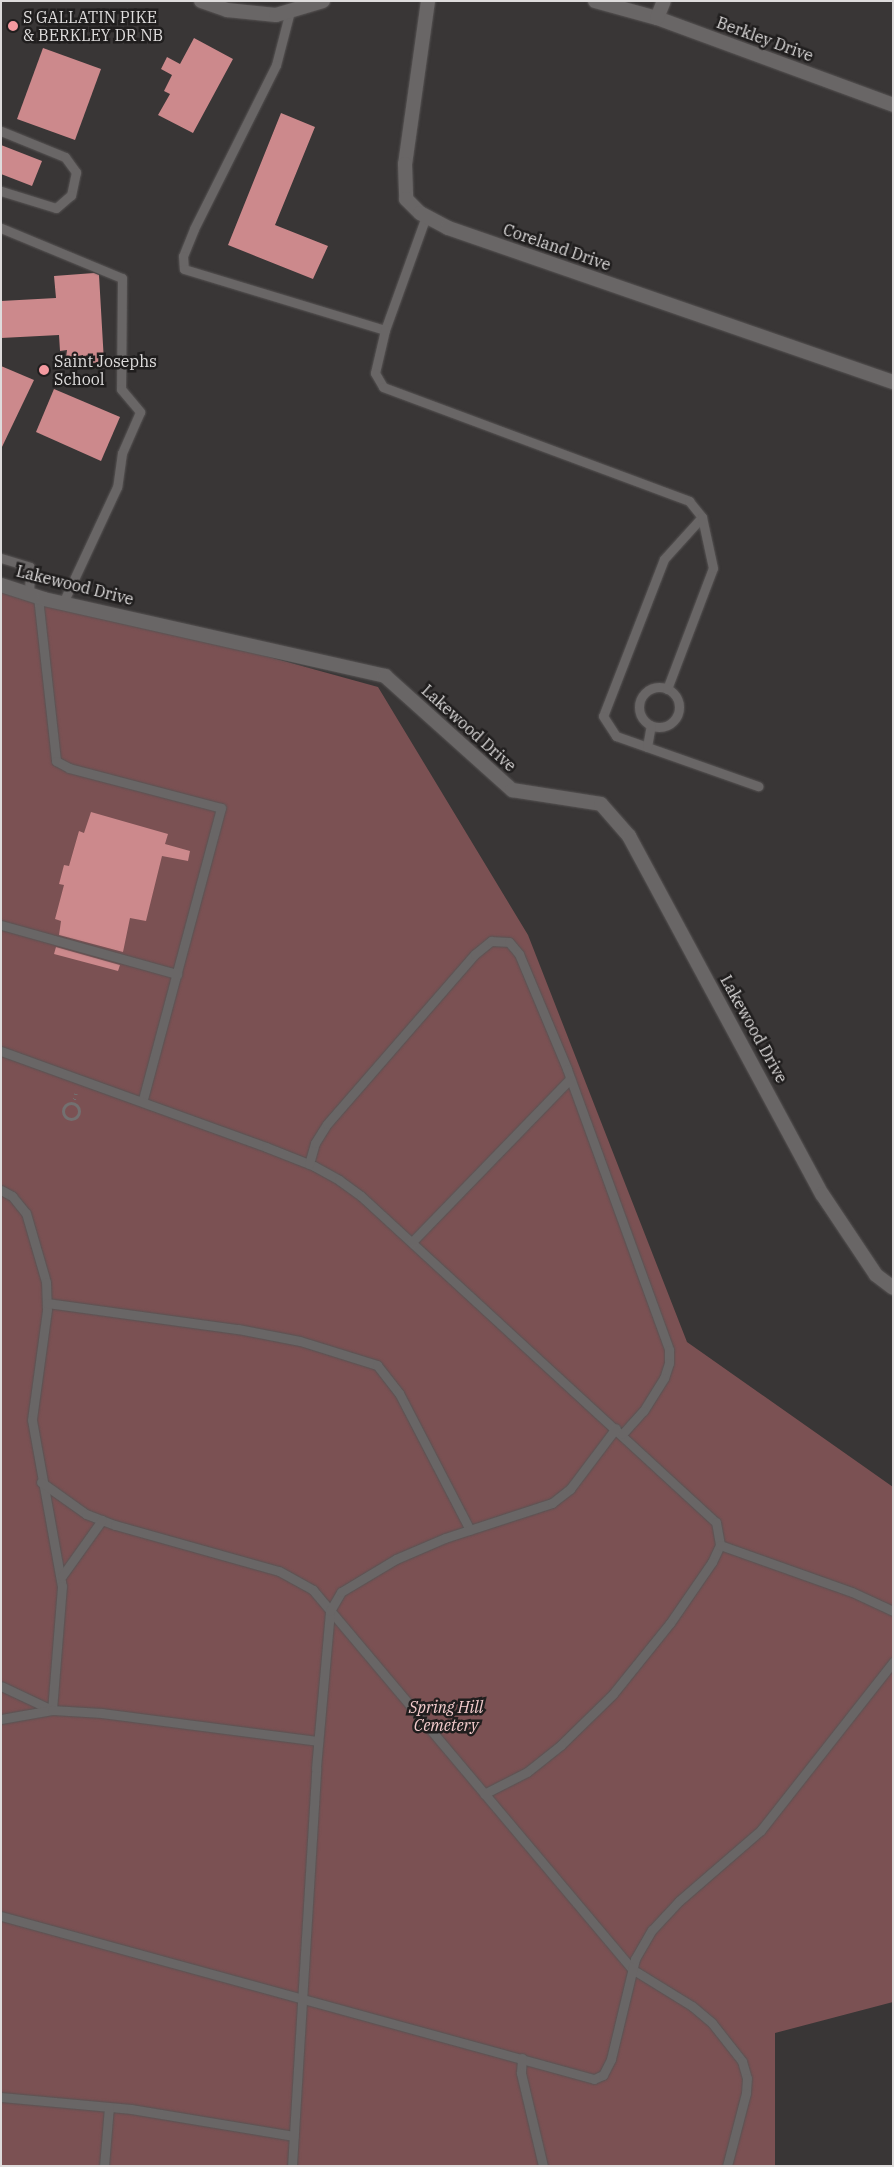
<!DOCTYPE html>
<style>
body{margin:0}
#map{position:relative;width:894px;height:2167px;overflow:hidden;background:#393636;font-family:"IBM Plex Serif",serif}
div>[style]{position:absolute}
[style*='--x']{left:calc(var(--x)*1px);top:calc(var(--y)*1px);width:calc(var(--w)*1px);rotate:calc(var(--a)*1deg)}
.green>*{inset:0;background:#7b5153}
.building>*{inset:0;background:#cc898c}
.path>*{height:3px;margin-top:-1.5px;transform-origin:0;background:repeating-linear-gradient(90deg,#737070 0 1px,transparent 0 5px)}
.path>.ring{margin:-1.5px;padding:0;box-sizing:content-box;background:none;border:3px solid #737070;border-radius:50%}
.roads{filter:drop-shadow(0 0 1px #565353) drop-shadow(0 0 1px #565353)}
.service>*{height:9px;margin:-4.5px;padding:0 4.5px;transform-origin:4.5px;border-radius:4.5px;background:#696666}
.service>.ring{margin:-4.5px;padding:0;box-sizing:content-box;background:none;border:9px solid #696666;border-radius:50%}
.minor>*{height:14px;margin:-7px;padding:0 7px;transform-origin:7px;border-radius:7px;background:#696666}
.dots>*{width:14px;height:14px;translate:-50% -50%;box-sizing:border-box;border:2px solid #201e1e;border-radius:50%}
span{translate:-50% -50%;white-space:nowrap;text-align:center;line-height:1.15;-webkit-text-stroke:5px #201e1e;paint-order:stroke}
.poi-label{font-size:16px;color:#dedcdc}
.left{translate:0 -50%;text-align:left}
.street-label{font-size:16px;color:#dedcdc}
.park-label{font-size:16px;color:#f4cccd;font-style:italic}
.frame{position:absolute;inset:0;border:2px solid #dedcdc;pointer-events:none}
</style>
<div id="map">
<div class="green">
<i style="clip-path:polygon(1px 583px,378px 687px,528px 935px,687px 1342px,893px 1487px,893px 2002px,775px 2033px,775px 2166px,1px 2166px)"></i>
</div>
<div class="building">
<i style="clip-path:polygon(194px 38px,233px 59px,193px 133px,158px 115px,170px 94px,164px 91px,172px 75px,161px 69px,167px 57px,180px 64px)"></i>
<i style="clip-path:polygon(43px 48px,101px 69px,75px 140px,17px 119px)"></i>
<i style="clip-path:polygon(281px 113px,315px 127px,275px 225px,328px 246px,313px 279px,228px 245px)"></i>
<i style="clip-path:polygon(1px 145px,42px 161px,32px 186px,1px 174px)"></i>
<i style="clip-path:polygon(94px 273px,99px 275px,104px 362px,65px 365px,67px 350px,60px 351px,59px 335px,1px 338px,1px 301px,56px 298px,54px 276px)"></i>
<i style="clip-path:polygon(1px 366px,34px 380px,1px 449px)"></i>
<i style="clip-path:polygon(54px 389px,120px 417px,101px 461px,36px 432px)"></i>
<i style="clip-path:polygon(91px 812px,168px 834px,165px 844px,190px 851px,188px 861px,162px 856px,146px 921px,130px 918px,123px 952px,59px 935px,61px 921px,55px 919px,64px 885px,59px 884px,64px 865px,69px 866px,79px 831px,84px 833px)"></i>
<i style="clip-path:polygon(56px 947px,120px 965px,118px 971px,54px 954px)"></i>
</div>
<div class="path">
<i class="ring" style="left:63px;top:1103px;width:13px;height:13px"></i>
<i style="--x:73;--y:1104;--w:15;--a:-74"></i>
</div>
<div class="roads">
<div class="service">
<i style="--x:290;--y:11;--w:56;--a:104.5"></i>
<i style="--x:276;--y:65;--w:183;--a:116.6"></i>
<i style="--x:194;--y:229;--w:29;--a:112"></i>
<i style="--x:183;--y:256;--w:13;--a:86"></i>
<i style="--x:184;--y:269;--w:210;--a:16.9"></i>
<i style="--x:385;--y:330;--w:121;--a:-70.2"></i>
<i style="--x:1;--y:131;--w:69;--a:22.1"></i>
<i style="--x:65;--y:157;--w:19;--a:54"></i>
<i style="--x:76;--y:172;--w:24;--a:102"></i>
<i style="--x:71;--y:195;--w:20;--a:139"></i>
<i style="--x:56;--y:208;--w:58;--a:-162.8"></i>
<i style="--x:1;--y:228;--w:131;--a:22.5"></i>
<i style="--x:122;--y:278;--w:111;--a:90.5"></i>
<i style="--x:121;--y:389;--w:30;--a:50"></i>
<i style="--x:140;--y:412;--w:45;--a:113.7"></i>
<i style="--x:122;--y:453;--w:34;--a:98"></i>
<i style="--x:117;--y:487;--w:128;--a:115"></i>
<i style="--x:385;--y:330;--w:44;--a:103.1"></i>
<i style="--x:375;--y:373;--w:16;--a:60"></i>
<i style="--x:383;--y:387;--w:327;--a:20.4"></i>
<i style="--x:689;--y:501;--w:21;--a:51"></i>
<i style="--x:702;--y:517;--w:57;--a:132.1"></i>
<i style="--x:664;--y:559;--w:168;--a:111.2"></i>
<i style="--x:603;--y:716;--w:24;--a:57"></i>
<i style="--x:616;--y:736;--w:151;--a:19.4"></i>
<i style="--x:1;--y:558;--w:30;--a:17"></i>
<i style="--x:30;--y:567;--w:27;--a:92"></i>
<i style="--x:38;--y:597;--w:165;--a:83.7"></i>
<i style="--x:56;--y:761;--w:15;--a:28"></i>
<i style="--x:69;--y:768;--w:157;--a:14.7"></i>
<i style="--x:221;--y:808;--w:302;--a:105"></i>
<i class="ring" style="left:639px;top:687px;width:31px;height:31px"></i>
<i style="--x:667;--y:689;--w:129;--a:-69.2"></i>
<i style="--x:713;--y:568;--w:52;--a:-102.2"></i>
<i style="--x:647;--y:747;--w:22;--a:-80"></i>
<i style="--x:1;--y:925;--w:183;--a:15.6"></i>
<i style="--x:1;--y:1051;--w:282;--a:19.9"></i>
<i style="--x:266;--y:1147;--w:52;--a:21.6"></i>
<i style="--x:314;--y:1166;--w:29;--a:29"></i>
<i style="--x:339;--y:1180;--w:27;--a:36"></i>
<i style="--x:361;--y:1196;--w:482;--a:42.6"></i>
<i style="--x:716;--y:1522;--w:23;--a:80"></i>
<i style="--x:720;--y:1545;--w:19;--a:115"></i>
<i style="--x:712;--y:1562;--w:74;--a:124.5"></i>
<i style="--x:670;--y:1623;--w:91;--a:128.8"></i>
<i style="--x:613;--y:1694;--w:73;--a:135.6"></i>
<i style="--x:561;--y:1745;--w:43;--a:141.5"></i>
<i style="--x:527;--y:1772;--w:48;--a:152.9"></i>
<i style="--x:309;--y:1164;--w:22;--a:-74"></i>
<i style="--x:315;--y:1143;--w:22;--a:-58"></i>
<i style="--x:327;--y:1124;--w:225;--a:-49"></i>
<i style="--x:475;--y:954;--w:21;--a:-39"></i>
<i style="--x:491;--y:941;--w:18;--a:3"></i>
<i style="--x:509;--y:942;--w:16;--a:50"></i>
<i style="--x:519;--y:954;--w:125;--a:67.3"></i>
<i style="--x:567;--y:1069;--w:299;--a:70"></i>
<i style="--x:669;--y:1350;--w:13;--a:90"></i>
<i style="--x:669;--y:1363;--w:16;--a:108"></i>
<i style="--x:664;--y:1378;--w:39;--a:122"></i>
<i style="--x:643;--y:1411;--w:31;--a:132"></i>
<i style="--x:1;--y:1190;--w:13;--a:29"></i>
<i style="--x:12;--y:1196;--w:22;--a:51"></i>
<i style="--x:26;--y:1213;--w:72;--a:73.8"></i>
<i style="--x:46;--y:1282;--w:28;--a:88"></i>
<i style="--x:47;--y:1310;--w:111;--a:97.8"></i>
<i style="--x:32;--y:1420;--w:169;--a:79.8"></i>
<i style="--x:62;--y:1586;--w:124;--a:94.6"></i>
<i style="--x:52;--y:1710;--w:56;--a:-154.8"></i>
<i style="--x:412;--y:1242;--w:227;--a:-45.9"></i>
<i style="--x:47;--y:1303;--w:193;--a:7.8"></i>
<i style="--x:238;--y:1329;--w:63;--a:11"></i>
<i style="--x:300;--y:1341;--w:81;--a:17.3"></i>
<i style="--x:377;--y:1365;--w:36;--a:52"></i>
<i style="--x:399;--y:1393;--w:154;--a:62.6"></i>
<i style="--x:41;--y:1482;--w:55;--a:35.4"></i>
<i style="--x:86;--y:1514;--w:31;--a:21"></i>
<i style="--x:115;--y:1525;--w:170;--a:15.7"></i>
<i style="--x:279;--y:1571;--w:39;--a:29"></i>
<i style="--x:313;--y:1590;--w:495;--a:49.9"></i>
<i style="--x:632;--y:1969;--w:70;--a:31.7"></i>
<i style="--x:692;--y:2006;--w:26;--a:40"></i>
<i style="--x:712;--y:2023;--w:48;--a:51.7"></i>
<i style="--x:742;--y:2061;--w:18;--a:74"></i>
<i style="--x:747;--y:2078;--w:15;--a:94"></i>
<i style="--x:746;--y:2093;--w:75;--a:104.6"></i>
<i style="--x:720;--y:1545;--w:140;--a:19.6"></i>
<i style="--x:852;--y:1592;--w:45;--a:24.9"></i>
<i style="--x:62;--y:1576;--w:69;--a:-54.5"></i>
<i style="--x:1;--y:1719;--w:52;--a:-10"></i>
<i style="--x:52;--y:1710;--w:50;--a:3.4"></i>
<i style="--x:102;--y:1713;--w:218;--a:7.4"></i>
<i style="--x:1;--y:1916;--w:615;--a:15.37"></i>
<i style="--x:594;--y:2079;--w:10;--a:-24"></i>
<i style="--x:603;--y:2075;--w:18;--a:-63"></i>
<i style="--x:611;--y:2059;--w:103;--a:-76.5"></i>
<i style="--x:635;--y:1959;--w:34;--a:-60"></i>
<i style="--x:652;--y:1930;--w:40;--a:-47"></i>
<i style="--x:679;--y:1901;--w:108;--a:-40.9"></i>
<i style="--x:761;--y:1830;--w:214;--a:-51.8"></i>
<i style="--x:522;--y:2058;--w:15;--a:94"></i>
<i style="--x:521;--y:2073;--w:96;--a:76.7"></i>
<i style="--x:1;--y:2097;--w:131;--a:5.3"></i>
<i style="--x:131;--y:2109;--w:165;--a:9.4"></i>
<i style="--x:104;--y:2166;--w:59;--a:-85.2"></i>
<i style="--x:292;--y:2166;--w:399;--a:-86.5"></i>
<i style="--x:316;--y:1768;--w:158;--a:-84.9"></i>
<i style="--x:330;--y:1611;--w:22;--a:-60"></i>
<i style="--x:341;--y:1592;--w:64;--a:-31"></i>
<i style="--x:396;--y:1559;--w:53;--a:-23.2"></i>
<i style="--x:445;--y:1538;--w:113;--a:-18.1"></i>
<i style="--x:552;--y:1503;--w:23;--a:-38"></i>
<i style="--x:570;--y:1489;--w:76;--a:-53"></i>
</div>
<div class="minor">
<i style="--x:201;--y:1;--w:28;--a:19"></i>
<i style="--x:227;--y:10;--w:49;--a:5.8"></i>
<i style="--x:276;--y:15;--w:49;--a:-16.6"></i>
<i style="--x:428;--y:1;--w:165;--a:98"></i>
<i style="--x:405;--y:164;--w:35;--a:88"></i>
<i style="--x:406;--y:199;--w:20;--a:45"></i>
<i style="--x:420;--y:213;--w:32;--a:28"></i>
<i style="--x:448;--y:228;--w:471;--a:19.1"></i>
<i style="--x:595;--y:1;--w:64;--a:15.3"></i>
<i style="--x:657;--y:18;--w:252;--a:20.2"></i>
<i style="--x:657;--y:18;--w:18;--a:-68"></i>
<i style="--x:1;--y:585;--w:45;--a:18"></i>
<i style="--x:44;--y:599;--w:350;--a:12.7"></i>
<i style="--x:385;--y:676;--w:171;--a:41.9"></i>
<i style="--x:512;--y:790;--w:90;--a:8.9"></i>
<i style="--x:601;--y:804;--w:43;--a:48.8"></i>
<i style="--x:629;--y:836;--w:407;--a:61.7"></i>
<i style="--x:822;--y:1194;--w:97;--a:56.3"></i>
<i style="--x:876;--y:1275;--w:21;--a:37"></i>
</div>
</div>
<div class="dots">
<i style="left:13px;top:26px;background:#f49aa0"></i>
<i style="left:44px;top:370px;background:#f49aa0"></i>
</div>
<div class="poi-label">
<span class="left" style="left:23px;top:26px">S GALLATIN PIKE<br>&amp; BERKLEY DR NB</span>
<span class="left" style="left:54px;top:370px">Saint Josephs<br>School</span>
</div>
<div class="street-label">
<span style="left:765px;top:39px;rotate:20deg">Berkley Drive</span>
<span style="left:557px;top:247px;rotate:19deg">Coreland Drive</span>
<span style="left:75px;top:585px;rotate:14deg">Lakewood Drive</span>
<span style="left:469px;top:728px;rotate:42deg">Lakewood Drive</span>
<span style="left:754px;top:1029px;rotate:61deg">Lakewood Drive</span>
</div>
<div class="park-label">
<span style="left:446px;top:1716px">Spring Hill<br>Cemetery</span>
</div>
<div class="frame"></div>
</div>
